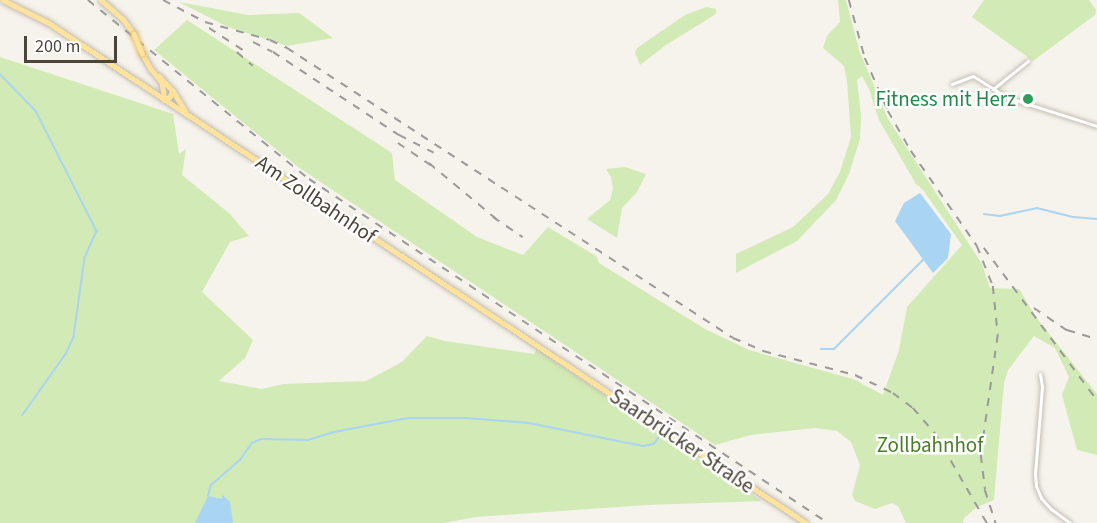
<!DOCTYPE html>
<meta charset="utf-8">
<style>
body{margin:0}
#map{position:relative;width:1097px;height:523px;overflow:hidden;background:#f6f3ec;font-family:"Source Sans 3",sans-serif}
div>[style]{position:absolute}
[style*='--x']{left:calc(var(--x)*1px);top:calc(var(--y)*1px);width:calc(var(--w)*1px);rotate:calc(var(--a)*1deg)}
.green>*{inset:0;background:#d2eab5}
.water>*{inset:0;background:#a9d4f2}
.stream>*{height:1.5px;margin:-0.75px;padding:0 0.75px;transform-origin:0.75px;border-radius:0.75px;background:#a9d4f2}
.roads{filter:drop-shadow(0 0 2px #c2bbae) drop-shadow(0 0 2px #c2bbae)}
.minor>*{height:3px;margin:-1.5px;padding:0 1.5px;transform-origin:1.5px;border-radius:1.5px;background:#fff}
.major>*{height:4.5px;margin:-2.25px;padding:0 2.25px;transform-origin:2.25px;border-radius:2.25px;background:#ffe39c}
.rail>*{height:1.5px;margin-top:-0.75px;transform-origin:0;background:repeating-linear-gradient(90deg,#9a9a9a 0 8px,transparent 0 16px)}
.bridges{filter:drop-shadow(0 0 2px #e6c16a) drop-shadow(0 0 2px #e6c16a)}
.major-bridge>*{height:4.5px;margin:-2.25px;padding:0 2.25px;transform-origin:2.25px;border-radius:2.25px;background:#ffe39c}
.dots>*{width:16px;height:16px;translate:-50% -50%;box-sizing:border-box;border:3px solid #fff;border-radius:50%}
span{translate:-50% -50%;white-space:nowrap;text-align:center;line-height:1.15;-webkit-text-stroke:5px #fff;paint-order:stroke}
.leisure-label{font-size:21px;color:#27864d}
.right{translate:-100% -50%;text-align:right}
.street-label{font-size:21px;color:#4b4439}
.park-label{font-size:21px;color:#4a7f2a}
.scale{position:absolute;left:24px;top:36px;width:93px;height:27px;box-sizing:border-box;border:3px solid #4b4439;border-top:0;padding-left:8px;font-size:18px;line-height:21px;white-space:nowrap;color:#4b4439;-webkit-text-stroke:4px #fff;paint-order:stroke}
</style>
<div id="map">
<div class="green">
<i style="clip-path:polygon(838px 0,846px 0,859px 50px,888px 119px,982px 264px,990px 288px,1019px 289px,1036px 317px,1097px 394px,1097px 455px,1077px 450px,1062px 395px,1069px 377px,1055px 348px,1034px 336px,1008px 370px,1004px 383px,994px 500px,977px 507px,964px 518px,963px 523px,906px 523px,898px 506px,892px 503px,875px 509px,855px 501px,852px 495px,860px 465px,851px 442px,837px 431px,815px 428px,751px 435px,715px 445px,298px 167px,154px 50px,187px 20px,392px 153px,395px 180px,477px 237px,523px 255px,548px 227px,596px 256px,599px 263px,705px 329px,749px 350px,853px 379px,883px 395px,899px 350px,907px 307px,962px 245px,923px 190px,916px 184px,879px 120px,869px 89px,862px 76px,857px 80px,861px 115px,860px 139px,849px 174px,836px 200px,797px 241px,736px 273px,736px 254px,793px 227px,828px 194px,840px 172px,851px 137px,847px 81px,844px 66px,823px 48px,827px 36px,840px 22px)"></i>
<i style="clip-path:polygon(984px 0,1089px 0,1096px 10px,1095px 15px,1033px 61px,972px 17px)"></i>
<i style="clip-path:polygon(179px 2px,248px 15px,299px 13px,333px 38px,287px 46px,228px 27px)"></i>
<i style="clip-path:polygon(706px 7px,716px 9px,716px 14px,666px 45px,640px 65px,635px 53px,637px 48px,685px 15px)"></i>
<i style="clip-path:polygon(0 57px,173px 114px,179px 154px,186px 149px,182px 175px,229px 213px,249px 236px,230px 242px,202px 292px,253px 340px,245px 358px,219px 381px,262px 389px,283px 384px,366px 381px,402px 362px,427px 336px,445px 341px,534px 354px,537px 349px,762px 501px,646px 505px,476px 517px,444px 523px,0 523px)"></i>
<i style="clip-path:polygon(625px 167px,646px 174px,637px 192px,622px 208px,617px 238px,587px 219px,610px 200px,613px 189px,611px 177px,606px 169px)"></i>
</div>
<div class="water">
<i style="clip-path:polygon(920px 193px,951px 234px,948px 258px,933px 273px,895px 221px,904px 203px)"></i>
<i style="clip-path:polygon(223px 495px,230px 502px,233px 523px,195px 523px,208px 496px,221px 499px)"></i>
</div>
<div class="stream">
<i style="--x:0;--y:74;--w:52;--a:45.8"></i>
<i style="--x:36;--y:111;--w:135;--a:63.1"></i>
<i style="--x:97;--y:231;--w:30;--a:114"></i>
<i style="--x:85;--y:258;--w:80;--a:97.9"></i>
<i style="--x:74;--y:337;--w:17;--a:114"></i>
<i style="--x:67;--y:353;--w:76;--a:125.4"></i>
<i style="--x:984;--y:214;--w:16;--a:7"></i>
<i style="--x:1000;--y:216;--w:38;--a:-12"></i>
<i style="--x:1037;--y:208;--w:38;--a:14"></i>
<i style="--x:1074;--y:217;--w:23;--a:5"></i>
<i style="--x:821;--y:349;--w:13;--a:0"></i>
<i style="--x:834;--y:349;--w:126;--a:-45"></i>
<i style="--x:208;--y:496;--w:11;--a:-75"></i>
<i style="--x:211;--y:485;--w:38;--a:-41"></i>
<i style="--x:240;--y:460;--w:21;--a:-55"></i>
<i style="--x:252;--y:443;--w:11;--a:-22"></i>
<i style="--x:262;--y:439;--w:46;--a:1.2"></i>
<i style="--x:308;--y:440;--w:27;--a:-17"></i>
<i style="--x:334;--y:432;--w:75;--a:-10.7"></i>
<i style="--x:408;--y:418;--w:58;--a:0"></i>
<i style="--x:466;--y:418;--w:63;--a:4.5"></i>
<i style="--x:529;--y:423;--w:116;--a:11.4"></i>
<i style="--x:643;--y:446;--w:11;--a:-10"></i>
<i style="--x:654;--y:444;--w:12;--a:-55"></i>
</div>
<div class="roads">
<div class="minor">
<i style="--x:952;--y:84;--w:22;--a:-21"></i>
<i style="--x:973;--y:76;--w:39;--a:32"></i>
<i style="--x:1006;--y:97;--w:96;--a:17.7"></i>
<i style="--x:993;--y:89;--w:45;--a:-38.7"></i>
<i style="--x:1040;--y:374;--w:13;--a:81"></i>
<i style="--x:1042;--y:387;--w:87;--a:94.6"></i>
<i style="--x:1035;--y:474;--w:12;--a:85"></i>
<i style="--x:1036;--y:486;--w:13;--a:67"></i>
<i style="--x:1041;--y:498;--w:15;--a:48"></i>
<i style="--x:1051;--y:509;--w:24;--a:36"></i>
</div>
<div class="major">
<i style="--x:3;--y:0;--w:51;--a:26.6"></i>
<i style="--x:49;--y:23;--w:907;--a:33.44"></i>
<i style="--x:101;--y:0;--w:30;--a:41"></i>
<i style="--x:124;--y:20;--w:17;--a:54"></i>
<i style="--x:142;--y:53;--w:18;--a:61"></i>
<i style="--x:151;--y:69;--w:17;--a:50"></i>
<i style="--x:162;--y:82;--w:18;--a:81"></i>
<i style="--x:159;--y:76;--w:21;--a:47"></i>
<i style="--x:173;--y:91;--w:7;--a:117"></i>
<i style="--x:170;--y:97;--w:6;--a:149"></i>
<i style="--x:173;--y:91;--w:25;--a:58"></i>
</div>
</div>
<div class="rail">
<i style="--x:88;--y:0;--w:284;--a:39"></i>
<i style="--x:309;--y:179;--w:623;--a:33.54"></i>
<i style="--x:163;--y:0;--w:47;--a:27.6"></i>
<i style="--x:205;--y:22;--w:67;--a:15.5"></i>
<i style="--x:270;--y:40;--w:19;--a:25"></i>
<i style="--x:287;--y:48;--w:532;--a:33.03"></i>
<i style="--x:733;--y:338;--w:33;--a:23"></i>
<i style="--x:763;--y:351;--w:95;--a:14.6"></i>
<i style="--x:855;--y:375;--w:42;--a:25.3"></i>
<i style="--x:893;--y:393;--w:25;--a:37"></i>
<i style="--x:913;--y:408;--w:33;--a:49"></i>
<i style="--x:935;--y:433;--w:104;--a:60"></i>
<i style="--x:849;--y:0;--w:60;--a:74.6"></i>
<i style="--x:865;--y:58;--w:58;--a:66.5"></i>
<i style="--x:888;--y:111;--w:46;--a:60.1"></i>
<i style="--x:911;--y:151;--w:116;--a:55.2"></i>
<i style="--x:977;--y:246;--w:43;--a:68.2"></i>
<i style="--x:993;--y:286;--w:49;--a:84.2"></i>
<i style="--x:998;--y:335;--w:121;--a:98.1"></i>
<i style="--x:981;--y:455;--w:35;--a:83"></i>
<i style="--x:985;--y:490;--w:35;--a:72"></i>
<i style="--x:209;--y:28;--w:48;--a:33"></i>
<i style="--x:253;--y:42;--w:22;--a:27"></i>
<i style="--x:273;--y:52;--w:151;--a:33.4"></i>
<i style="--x:399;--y:135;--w:39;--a:27"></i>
<i style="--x:237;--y:52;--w:21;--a:41"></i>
<i style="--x:398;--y:143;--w:45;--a:34"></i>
<i style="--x:429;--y:163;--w:92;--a:39.7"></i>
<i style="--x:493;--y:217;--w:36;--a:34"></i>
<i style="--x:984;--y:248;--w:189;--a:53.4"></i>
<i style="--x:1034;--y:308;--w:40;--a:34"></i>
<i style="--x:1067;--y:330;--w:31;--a:17"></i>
</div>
<div class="bridges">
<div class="major-bridge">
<i style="--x:134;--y:34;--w:21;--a:67"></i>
</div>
</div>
<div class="dots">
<i style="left:1028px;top:99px;background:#2e9e5b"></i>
</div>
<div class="leisure-label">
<span class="right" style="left:1016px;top:99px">Fitness mit Herz</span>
</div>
<div class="street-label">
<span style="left:316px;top:199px;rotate:34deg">Am Zollbahnhof</span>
<span style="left:682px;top:441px;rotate:34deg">Saarbrücker Straße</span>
</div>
<div class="park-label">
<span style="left:930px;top:445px">Zollbahnhof</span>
</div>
<div class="scale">200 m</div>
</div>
